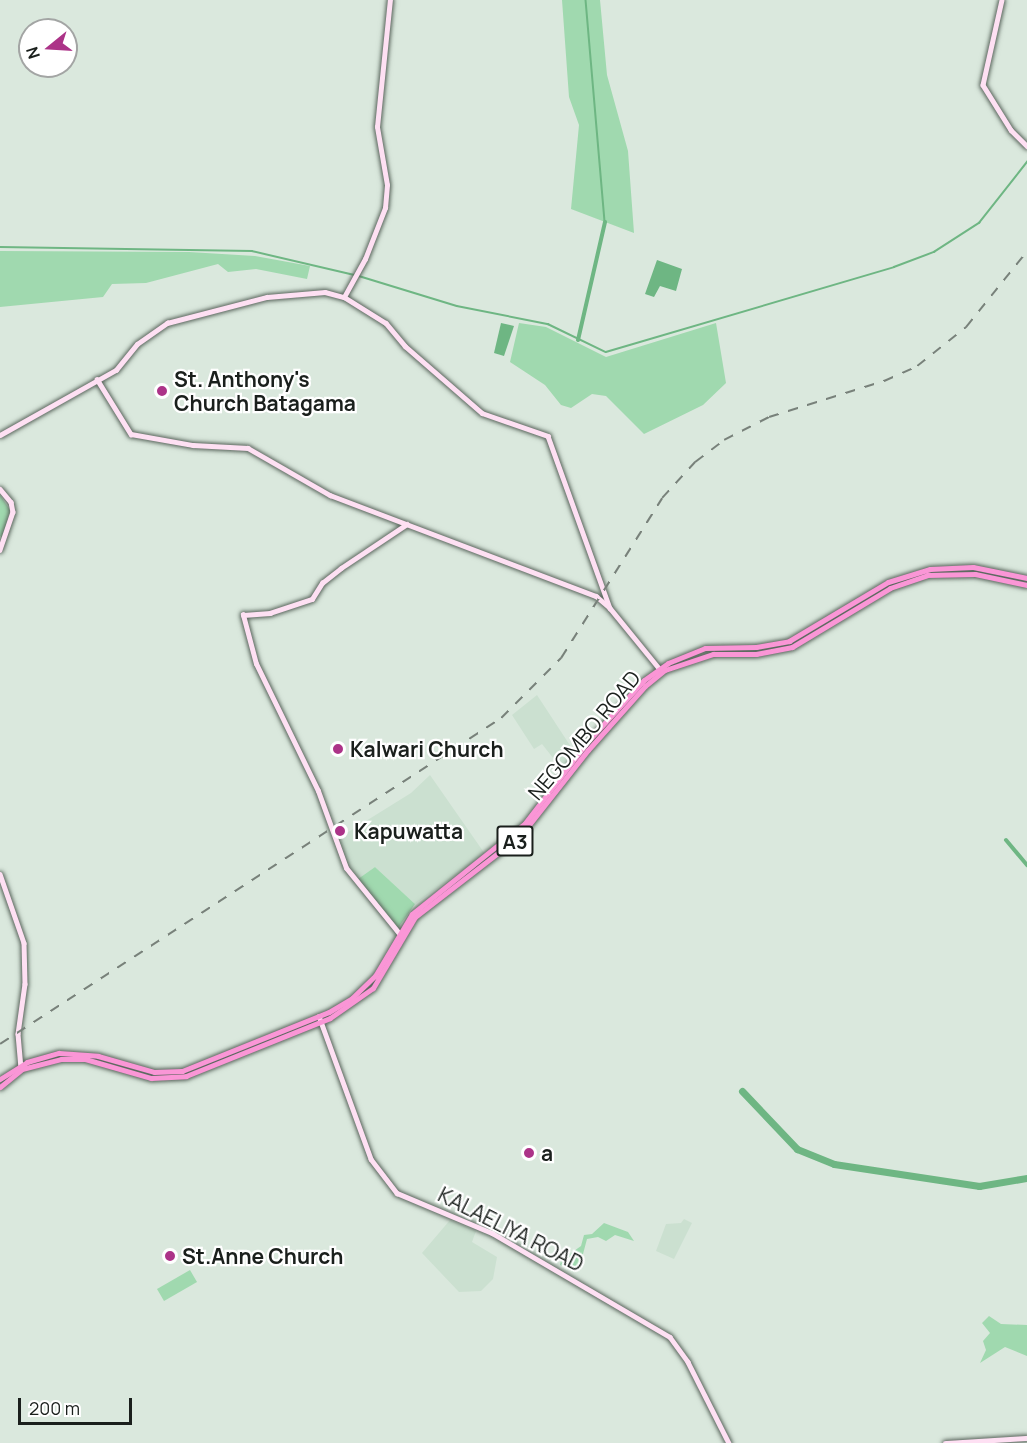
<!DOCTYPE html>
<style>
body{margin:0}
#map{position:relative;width:1027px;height:1443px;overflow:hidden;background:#dae8dd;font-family:Manrope,sans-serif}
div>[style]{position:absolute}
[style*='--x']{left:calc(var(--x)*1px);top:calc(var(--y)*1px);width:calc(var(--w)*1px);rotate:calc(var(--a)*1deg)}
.built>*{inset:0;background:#cbe0d0}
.green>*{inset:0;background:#a0d9af}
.water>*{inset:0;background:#6eb683}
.stream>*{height:1.5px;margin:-0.75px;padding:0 0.75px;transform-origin:0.75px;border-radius:0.75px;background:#6eb683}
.canal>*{height:4px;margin:-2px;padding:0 2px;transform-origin:2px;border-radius:2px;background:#6eb683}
.river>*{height:7px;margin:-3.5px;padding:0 3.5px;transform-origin:3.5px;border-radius:3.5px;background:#6eb683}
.roads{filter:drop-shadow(0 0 2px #5b675e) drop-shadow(0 0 2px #5b675e)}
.secondary>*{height:4.5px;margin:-2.25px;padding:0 2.25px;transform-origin:2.25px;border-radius:2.25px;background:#fee0f3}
.highway>*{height:5px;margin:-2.5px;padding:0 2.5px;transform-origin:2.5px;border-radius:2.5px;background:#fa96d6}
.rail>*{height:1.5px;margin-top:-0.75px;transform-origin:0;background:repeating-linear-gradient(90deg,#78817a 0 10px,transparent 0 20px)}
.dots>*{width:16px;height:16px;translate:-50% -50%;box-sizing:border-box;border:3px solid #fff;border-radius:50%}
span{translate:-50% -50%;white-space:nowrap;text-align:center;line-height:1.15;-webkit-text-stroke:4.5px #fff;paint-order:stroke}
.shield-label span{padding:2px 4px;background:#fff;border:2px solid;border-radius:4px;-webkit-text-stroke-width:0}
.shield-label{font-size:20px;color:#1a1f1c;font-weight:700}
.poi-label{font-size:21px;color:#1a1f1c;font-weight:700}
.left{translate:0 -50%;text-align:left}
.street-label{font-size:21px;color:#1a1f1c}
.north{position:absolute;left:18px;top:18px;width:60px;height:60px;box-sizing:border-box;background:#fff;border:2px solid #a3a5a4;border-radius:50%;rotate:252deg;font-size:16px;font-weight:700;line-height:24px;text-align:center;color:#1a1f1c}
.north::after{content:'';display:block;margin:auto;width:21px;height:27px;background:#ac3388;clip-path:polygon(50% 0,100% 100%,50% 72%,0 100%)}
.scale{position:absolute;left:18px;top:1398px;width:114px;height:27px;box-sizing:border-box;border:3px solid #1a1f1c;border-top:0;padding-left:8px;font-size:18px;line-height:21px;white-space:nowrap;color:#1a1f1c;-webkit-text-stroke:4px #fff;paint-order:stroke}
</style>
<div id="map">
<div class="built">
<i style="clip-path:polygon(537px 695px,575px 753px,561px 768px,542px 744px,534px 749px,512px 715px)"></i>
<i style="clip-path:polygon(430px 775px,485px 854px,415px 904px,375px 867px,358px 879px,347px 865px,337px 839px,411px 793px)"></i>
<i style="clip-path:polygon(684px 1219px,692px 1223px,674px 1259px,656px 1251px,666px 1224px,681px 1223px)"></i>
<i style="clip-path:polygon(450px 1220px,476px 1231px,472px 1242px,497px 1257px,493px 1279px,481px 1291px,459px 1292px,422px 1253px)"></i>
</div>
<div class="green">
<i style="clip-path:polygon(562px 0,600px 0,607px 75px,628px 151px,634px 233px,571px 209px,579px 125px,569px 97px)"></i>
<i style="clip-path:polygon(0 251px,189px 252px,255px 256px,310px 266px,307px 279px,256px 269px,228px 272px,218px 264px,146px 283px,112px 284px,103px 297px,0 307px)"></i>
<i style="clip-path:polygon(519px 323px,546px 327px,606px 357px,716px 323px,726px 383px,703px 405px,644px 434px,606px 396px,592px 394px,571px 408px,561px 405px,545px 385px,510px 362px)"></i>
<i style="clip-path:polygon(0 495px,10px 510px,3px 538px,0 536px)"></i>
<i style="clip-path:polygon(375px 867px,415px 904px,398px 928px,358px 879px)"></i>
<i style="clip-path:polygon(604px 1223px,628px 1232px,634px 1241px,615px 1235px,606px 1241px,598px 1237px,587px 1239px,579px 1269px,573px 1272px,560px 1265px,561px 1260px,581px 1246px,584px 1235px,592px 1234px)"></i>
<i style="clip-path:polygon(190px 1270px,197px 1282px,164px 1301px,157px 1289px)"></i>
<i style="clip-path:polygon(989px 1316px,1001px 1324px,1027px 1325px,1027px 1356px,1005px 1347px,980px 1363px,986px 1350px,983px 1341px,990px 1333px,982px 1323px)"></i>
</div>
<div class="water">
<i style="clip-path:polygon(657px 260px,682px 269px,676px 291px,660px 286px,654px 297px,645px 294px)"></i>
<i style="clip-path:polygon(501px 323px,514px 326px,504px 356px,494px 353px)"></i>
</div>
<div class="stream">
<i style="--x:586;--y:0;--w:223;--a:85.1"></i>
<i style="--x:0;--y:247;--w:252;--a:0.9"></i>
<i style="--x:252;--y:251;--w:105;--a:13.2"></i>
<i style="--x:359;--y:276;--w:102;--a:17"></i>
<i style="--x:457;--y:306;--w:93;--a:11.2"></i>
<i style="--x:548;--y:324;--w:64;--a:25.8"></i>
<i style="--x:606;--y:352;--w:300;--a:-16.4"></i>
<i style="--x:894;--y:267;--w:43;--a:-20.6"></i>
<i style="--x:934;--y:252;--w:54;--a:-32.8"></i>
<i style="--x:979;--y:223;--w:78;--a:-51.8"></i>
</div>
<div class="canal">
<i style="--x:578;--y:340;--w:121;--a:-77.1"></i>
<i style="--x:1006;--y:840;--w:33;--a:50"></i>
</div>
<div class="river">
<i style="--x:742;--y:1091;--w:80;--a:46.5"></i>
<i style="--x:797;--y:1149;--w:40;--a:22"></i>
<i style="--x:834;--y:1164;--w:147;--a:8.6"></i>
<i style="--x:979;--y:1186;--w:49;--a:-9.5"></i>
</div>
<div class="roads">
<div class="secondary">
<i style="--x:1002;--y:0;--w:87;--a:102.6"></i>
<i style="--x:983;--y:85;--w:53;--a:58.1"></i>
<i style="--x:1011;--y:130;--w:23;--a:45"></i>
<i style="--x:344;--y:297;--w:43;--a:-61.1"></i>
<i style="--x:365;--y:259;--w:55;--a:-68.6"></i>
<i style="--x:385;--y:208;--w:23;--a:-85"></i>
<i style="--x:387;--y:185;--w:59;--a:-99.8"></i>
<i style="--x:377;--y:127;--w:128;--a:-84.2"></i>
<i style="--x:97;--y:379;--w:65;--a:58.3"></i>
<i style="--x:131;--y:434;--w:63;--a:10.1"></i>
<i style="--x:193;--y:445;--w:55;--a:3.1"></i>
<i style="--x:248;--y:448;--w:95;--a:29.8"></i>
<i style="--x:330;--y:495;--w:285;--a:20.8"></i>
<i style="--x:596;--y:596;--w:16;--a:40"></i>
<i style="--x:0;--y:435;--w:133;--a:-29.3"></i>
<i style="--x:116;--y:370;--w:33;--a:-51"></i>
<i style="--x:137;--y:344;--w:37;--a:-35"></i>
<i style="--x:167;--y:323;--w:103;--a:-14.6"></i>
<i style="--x:267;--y:297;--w:58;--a:-4.9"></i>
<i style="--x:325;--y:292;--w:20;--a:15"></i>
<i style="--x:344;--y:297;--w:49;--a:31.8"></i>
<i style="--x:386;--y:323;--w:30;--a:50"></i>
<i style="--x:405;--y:346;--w:102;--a:41"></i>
<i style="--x:482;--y:413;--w:70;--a:19.2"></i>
<i style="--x:548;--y:436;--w:183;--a:70.2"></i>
<i style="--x:610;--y:608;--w:77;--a:50.8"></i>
<i style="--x:0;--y:489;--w:17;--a:50"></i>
<i style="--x:11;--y:502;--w:10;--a:79"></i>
<i style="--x:13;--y:512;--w:40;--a:108.9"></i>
<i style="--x:0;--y:874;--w:73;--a:70.8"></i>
<i style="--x:24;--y:943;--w:41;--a:88.6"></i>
<i style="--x:25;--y:984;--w:50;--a:98"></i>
<i style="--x:18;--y:1034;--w:33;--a:85"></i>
<i style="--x:401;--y:936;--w:87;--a:-129"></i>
<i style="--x:346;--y:868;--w:82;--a:-110"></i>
<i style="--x:318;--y:791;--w:141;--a:-116"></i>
<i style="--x:256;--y:664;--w:51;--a:-104.9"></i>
<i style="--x:243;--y:615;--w:27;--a:-4"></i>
<i style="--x:270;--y:613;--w:44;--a:-18.4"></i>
<i style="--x:312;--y:599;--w:19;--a:-58"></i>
<i style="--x:322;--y:583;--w:24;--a:-38"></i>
<i style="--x:341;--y:568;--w:79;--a:-33.7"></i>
<i style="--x:319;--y:1016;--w:152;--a:70"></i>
<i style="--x:371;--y:1159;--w:43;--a:52.6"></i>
<i style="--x:397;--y:1193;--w:103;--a:22.8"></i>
<i style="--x:492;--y:1233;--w:206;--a:30.3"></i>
<i style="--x:670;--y:1337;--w:31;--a:54"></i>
<i style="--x:688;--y:1362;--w:91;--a:63.2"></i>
<i style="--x:945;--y:1443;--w:82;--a:-3.5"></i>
</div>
<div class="highway">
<i style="--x:0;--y:1079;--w:32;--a:-32"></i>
<i style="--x:27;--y:1062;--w:33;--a:-16"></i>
<i style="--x:59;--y:1053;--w:39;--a:4"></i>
<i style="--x:98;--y:1056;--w:58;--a:15.9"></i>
<i style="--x:154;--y:1072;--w:28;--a:-2"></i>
<i style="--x:182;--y:1071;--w:158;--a:-21.9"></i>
<i style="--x:329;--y:1012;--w:27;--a:-31"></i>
<i style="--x:352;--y:998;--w:32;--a:-44"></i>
<i style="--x:375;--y:976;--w:72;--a:-59.2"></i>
<i style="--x:412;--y:914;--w:145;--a:-38.8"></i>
<i style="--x:525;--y:823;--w:105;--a:-52.4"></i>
<i style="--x:589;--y:740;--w:81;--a:-47.5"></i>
<i style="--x:644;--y:680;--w:29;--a:-35"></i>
<i style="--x:668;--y:663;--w:40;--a:-22"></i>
<i style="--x:705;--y:648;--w:51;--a:-1.1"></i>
<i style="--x:756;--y:647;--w:34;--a:-10"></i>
<i style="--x:789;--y:641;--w:115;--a:-30.8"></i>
<i style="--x:888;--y:582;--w:44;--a:-17.2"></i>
<i style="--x:930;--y:569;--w:43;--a:-2.7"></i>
<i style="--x:973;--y:567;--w:55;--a:11.5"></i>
<i style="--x:0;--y:1087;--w:28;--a:-39"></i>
<i style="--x:22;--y:1069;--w:40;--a:-14.4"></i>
<i style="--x:61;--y:1059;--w:24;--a:0"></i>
<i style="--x:85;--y:1059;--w:69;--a:16.1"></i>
<i style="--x:151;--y:1078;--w:35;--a:-3"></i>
<i style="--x:186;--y:1076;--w:155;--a:-21.9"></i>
<i style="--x:330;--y:1018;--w:52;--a:-34.9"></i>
<i style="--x:373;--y:988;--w:82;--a:-59.4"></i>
<i style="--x:415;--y:917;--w:134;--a:-37.7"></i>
<i style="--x:521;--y:835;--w:108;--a:-51.8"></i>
<i style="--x:588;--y:750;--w:86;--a:-48.3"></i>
<i style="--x:645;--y:686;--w:26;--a:-39"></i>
<i style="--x:665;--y:670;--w:51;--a:-18.4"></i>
<i style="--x:713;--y:654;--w:43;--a:0"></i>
<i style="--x:756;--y:654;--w:37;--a:-11"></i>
<i style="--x:792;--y:647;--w:114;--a:-31"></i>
<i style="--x:890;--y:588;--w:39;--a:-19"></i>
<i style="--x:927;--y:575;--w:48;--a:-1.2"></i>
<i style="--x:975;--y:574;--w:53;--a:11.9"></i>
</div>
</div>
<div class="rail">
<i style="--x:0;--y:1044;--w:598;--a:-33.05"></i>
<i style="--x:501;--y:718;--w:85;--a:-45"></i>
<i style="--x:561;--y:658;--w:189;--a:-57.7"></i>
<i style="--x:662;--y:498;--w:49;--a:-47.5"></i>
<i style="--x:695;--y:462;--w:36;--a:-37"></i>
<i style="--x:724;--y:440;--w:51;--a:-27.1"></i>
<i style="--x:769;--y:417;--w:121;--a:-17.4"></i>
<i style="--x:884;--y:381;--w:36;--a:-24"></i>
<i style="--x:917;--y:366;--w:63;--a:-38.5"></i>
<i style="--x:966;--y:327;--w:97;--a:-51.2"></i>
</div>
<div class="dots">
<i style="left:162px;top:391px;background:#ac3388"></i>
<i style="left:338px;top:749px;background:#ac3388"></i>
<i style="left:340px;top:831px;background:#ac3388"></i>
<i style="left:529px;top:1153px;background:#ac3388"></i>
<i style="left:170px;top:1256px;background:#ac3388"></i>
</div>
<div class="shield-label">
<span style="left:515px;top:841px">A3</span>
</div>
<div class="poi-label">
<span class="left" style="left:174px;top:391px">St. Anthony's<br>Church Batagama</span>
<span class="left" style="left:350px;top:749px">Kalwari Church</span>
<span class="left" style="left:354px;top:831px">Kapuwatta</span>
<span class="left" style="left:541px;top:1153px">a</span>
<span class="left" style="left:182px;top:1256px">St.Anne Church</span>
</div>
<div class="street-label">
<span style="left:584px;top:735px;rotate:-50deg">NEGOMBO ROAD</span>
<span style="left:511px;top:1229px;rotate:27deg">KALAELIYA ROAD</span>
</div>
<div class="north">N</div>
<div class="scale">200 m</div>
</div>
